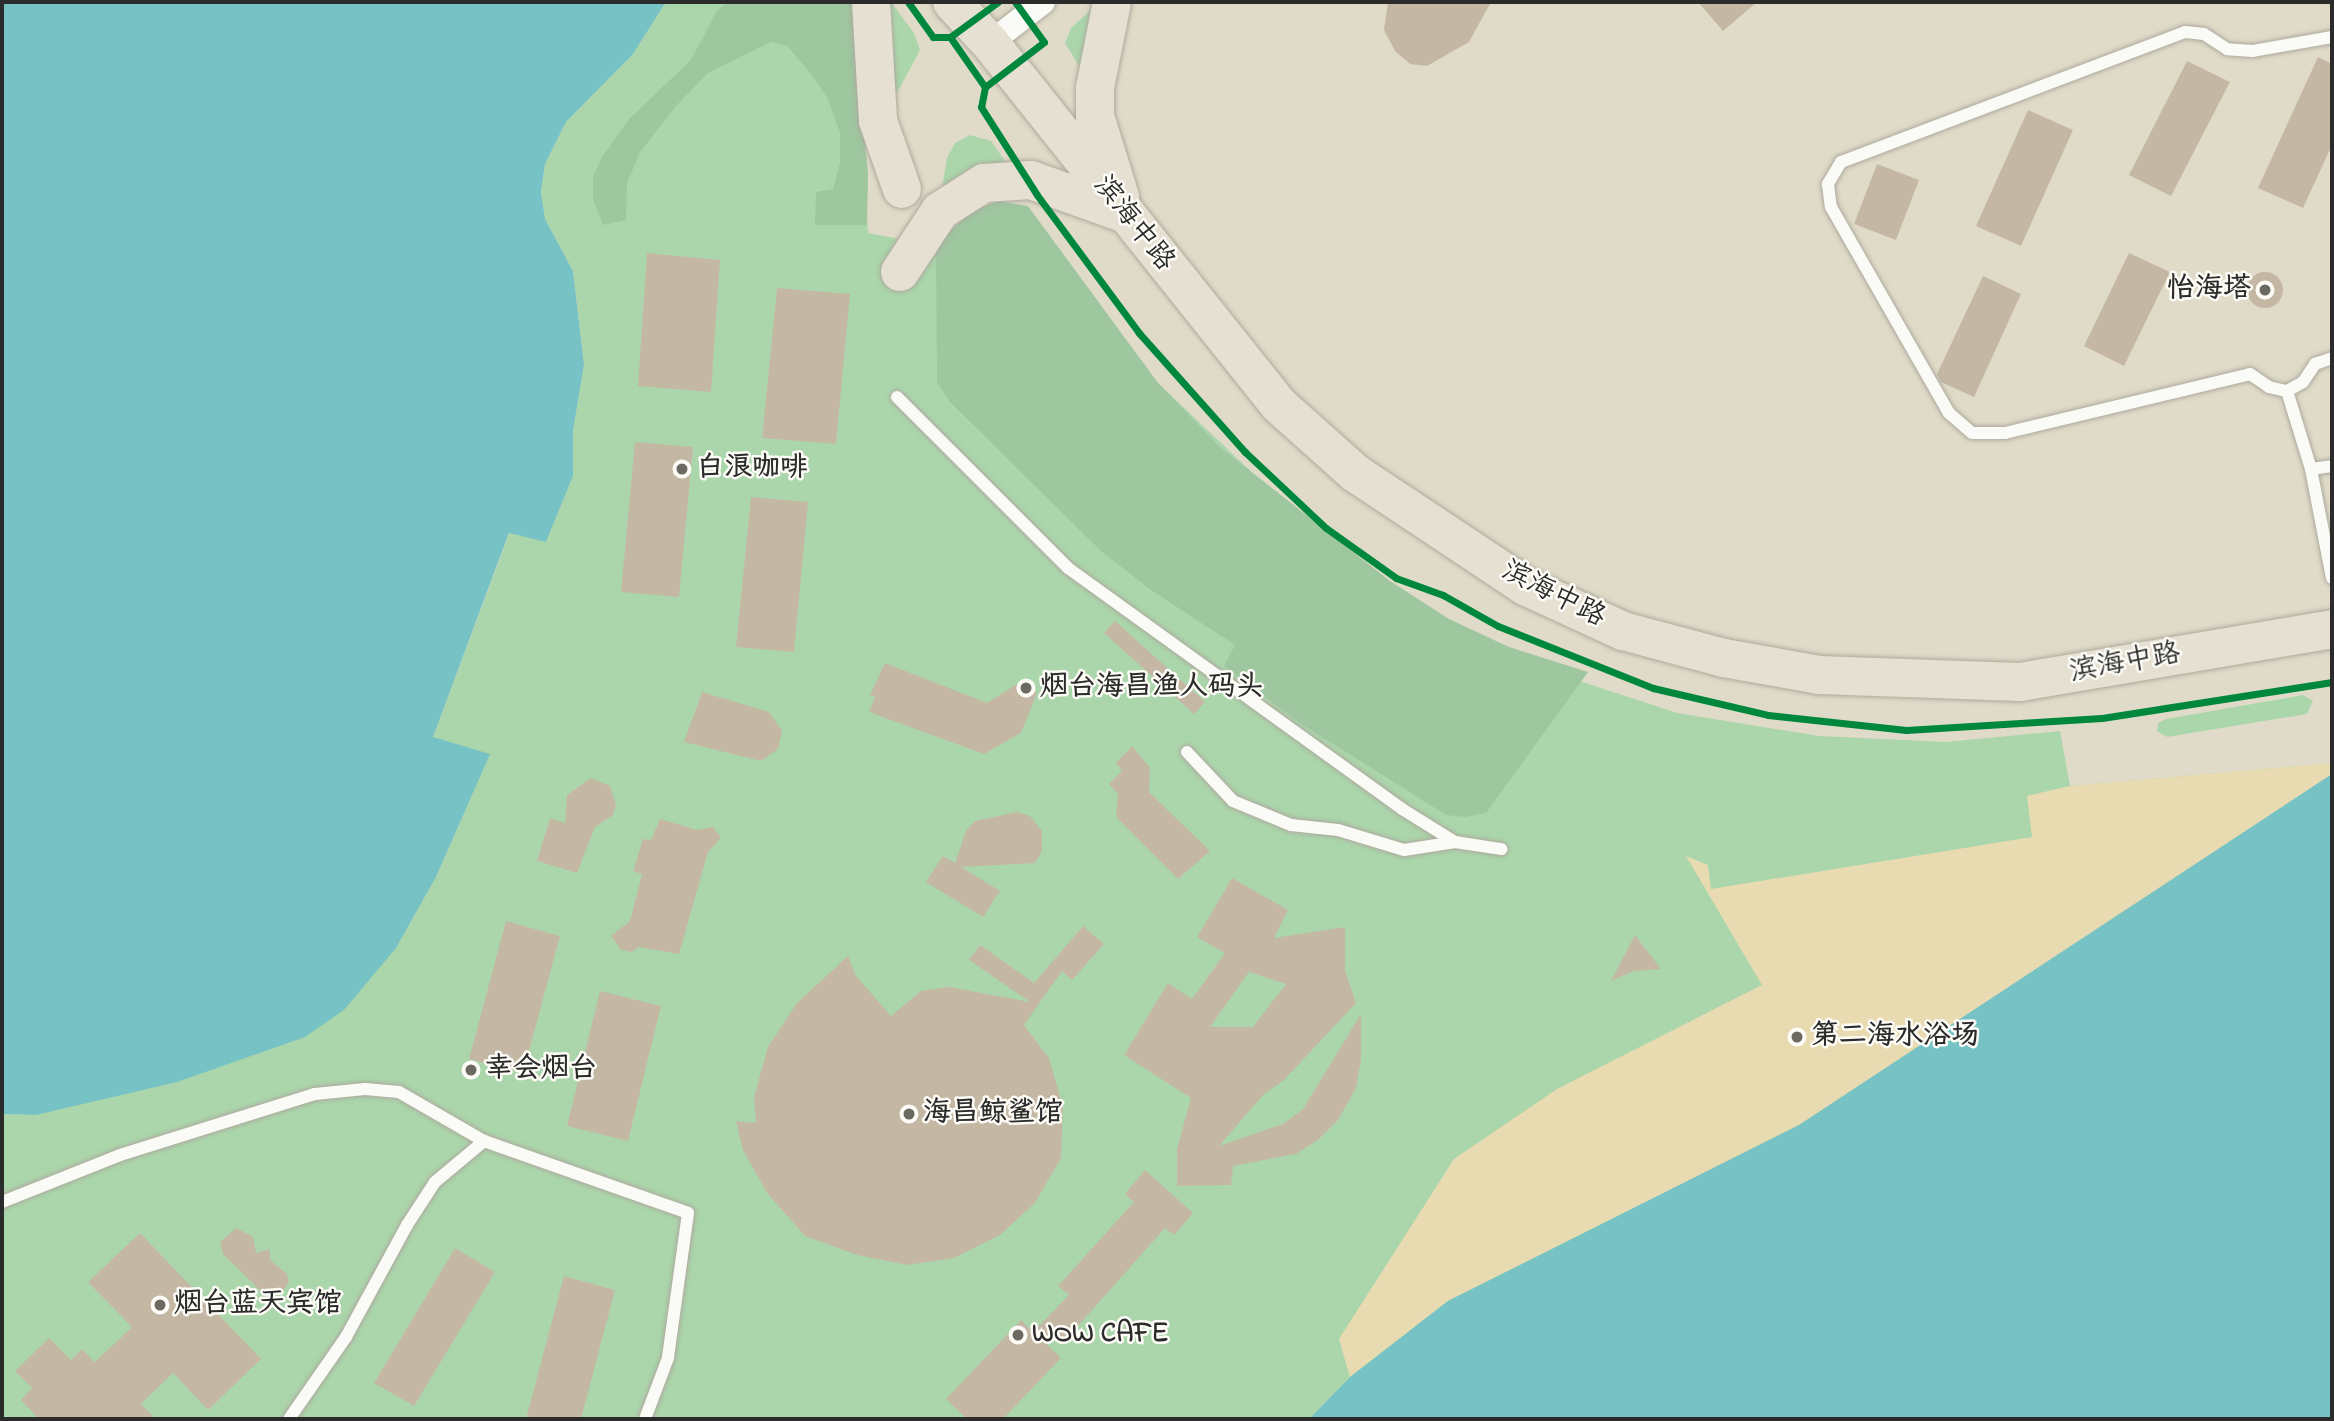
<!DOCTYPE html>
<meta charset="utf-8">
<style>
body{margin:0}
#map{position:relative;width:2334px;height:1421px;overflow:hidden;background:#e0dbc8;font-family:"Indie Flower","LXGW WenKai TC",sans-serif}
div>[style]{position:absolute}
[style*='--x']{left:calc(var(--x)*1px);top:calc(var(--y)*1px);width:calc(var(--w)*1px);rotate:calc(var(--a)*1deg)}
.green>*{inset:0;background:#abd6ab}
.forest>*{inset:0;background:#9ec69f}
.sand>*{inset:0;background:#e8dab1}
.water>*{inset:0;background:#76c2c4}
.building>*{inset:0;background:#c4b8a5}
.round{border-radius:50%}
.roads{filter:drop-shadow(0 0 2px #adaa9e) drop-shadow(0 0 2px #adaa9e)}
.service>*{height:12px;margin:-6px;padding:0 6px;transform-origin:6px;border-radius:6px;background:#fafaf7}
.minor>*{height:24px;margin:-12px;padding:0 12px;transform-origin:12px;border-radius:12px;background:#fafaf7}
.primary>*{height:38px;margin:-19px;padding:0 19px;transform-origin:19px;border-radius:19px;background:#e5e0d2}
.cycleway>*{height:7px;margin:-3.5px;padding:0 3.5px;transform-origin:3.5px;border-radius:3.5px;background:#00873e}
.dots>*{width:19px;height:19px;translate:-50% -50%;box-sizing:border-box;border:4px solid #fdfcf7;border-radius:50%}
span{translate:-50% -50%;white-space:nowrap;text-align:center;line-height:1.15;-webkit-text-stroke:5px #fdfcf7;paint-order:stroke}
.street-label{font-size:28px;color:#2b2b2b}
.poi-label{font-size:28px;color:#2b2b2b;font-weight:700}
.right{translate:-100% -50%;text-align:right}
.left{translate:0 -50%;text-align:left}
.frame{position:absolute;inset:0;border:4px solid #2b2b2b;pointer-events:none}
</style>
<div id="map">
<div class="green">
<i style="clip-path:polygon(666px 2px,851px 2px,868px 233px,937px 246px,1101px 307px,1158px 383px,1384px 598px,1525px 663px,1677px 713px,1819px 736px,1946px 742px,2060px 731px,2070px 786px,2332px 763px,2332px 774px,1799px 1125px,1350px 1377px,1309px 1419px,2px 1419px,2px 1114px,36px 1115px,396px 948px,436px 877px,489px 755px,433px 737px,510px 532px,546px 542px,573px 476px,573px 431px,584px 365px,573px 271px,545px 219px,541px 192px,545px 164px,566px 122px,633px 54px)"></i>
<i style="clip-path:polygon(883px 2px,891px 2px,914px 33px,920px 50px,889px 108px)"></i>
<i style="clip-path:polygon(1096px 5px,1086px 78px,1065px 43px,1071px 28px)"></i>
<i style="clip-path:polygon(970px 135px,991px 141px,1010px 168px,940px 202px,947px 158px,955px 143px)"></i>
<i style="clip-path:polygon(2303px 695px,2313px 701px,2307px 714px,2167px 737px,2157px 731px,2158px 723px,2166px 719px)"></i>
</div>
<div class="forest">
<i style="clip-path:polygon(728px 2px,852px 2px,868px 174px,867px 225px,815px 225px,816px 192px,833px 189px,840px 163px,840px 133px,828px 99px,811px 74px,787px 46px,771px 42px,708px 73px,677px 105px,640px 152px,627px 183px,626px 220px,603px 225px,593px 199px,593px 177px,602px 157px,630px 118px,691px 60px,717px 11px)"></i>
<i style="clip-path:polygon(999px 201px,1028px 206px,1158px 383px,1220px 447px,1390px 581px,1449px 619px,1509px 647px,1588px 672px,1486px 813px,1466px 817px,1446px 815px,1300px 723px,1224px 666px,1235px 645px,1151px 590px,1101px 551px,950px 402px,937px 382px,936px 245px,971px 211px)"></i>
</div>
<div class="sand">
<i style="clip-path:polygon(2332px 763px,2332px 774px,1799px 1125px,1448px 1301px,1350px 1377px,1339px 1339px,1454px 1159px,1557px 1089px,1762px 985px,1686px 856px,1708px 865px,1711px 889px,2032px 837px,2027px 796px,2070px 786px)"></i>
</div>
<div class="water">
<i style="clip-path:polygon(2px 2px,666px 2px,633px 54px,566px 122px,545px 164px,541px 192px,545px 219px,573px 271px,584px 365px,573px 431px,573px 476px,546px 542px,509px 533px,433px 737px,490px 754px,436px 877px,396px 948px,344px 1010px,305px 1037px,177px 1082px,36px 1115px,2px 1114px)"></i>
<i style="clip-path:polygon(2332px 774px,2332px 1419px,1309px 1419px,1350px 1377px,1448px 1301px,1799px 1125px)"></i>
</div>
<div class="building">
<i style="clip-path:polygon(1388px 2px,1491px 2px,1469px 42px,1427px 66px,1410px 64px,1395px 51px,1384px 30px)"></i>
<i style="clip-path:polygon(1698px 2px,1757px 2px,1723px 31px)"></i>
<i style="clip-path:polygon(2318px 57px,2332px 64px,2332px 145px,2303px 208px,2258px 188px)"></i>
<i style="clip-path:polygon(2187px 61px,2230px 82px,2171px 196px,2129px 175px)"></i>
<i style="clip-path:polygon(2028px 110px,2073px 130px,2021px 246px,1976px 226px)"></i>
<i style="clip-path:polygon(1877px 164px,1919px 180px,1896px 240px,1854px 224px)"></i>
<i style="clip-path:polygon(647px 253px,720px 260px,711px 392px,638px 386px)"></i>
<i style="clip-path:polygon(2129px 253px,2170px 272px,2124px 366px,2084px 346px)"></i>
<i class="round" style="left:2247px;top:272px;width:36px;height:36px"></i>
<i style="clip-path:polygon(1983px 276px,2021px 294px,1974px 397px,1941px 382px,1937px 374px)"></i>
<i style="clip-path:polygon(777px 288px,850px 294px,836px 444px,762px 438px)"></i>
<i style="clip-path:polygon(635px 442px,693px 447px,679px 597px,621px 592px)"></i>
<i style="clip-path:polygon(751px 497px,808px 502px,794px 652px,736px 647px)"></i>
<i style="clip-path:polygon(1115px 621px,1205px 702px,1194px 714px,1104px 633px)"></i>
<i style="clip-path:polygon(885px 663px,987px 703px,1017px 684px,1037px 693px,1021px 733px,984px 754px,869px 712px,875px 697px,870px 695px)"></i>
<i style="clip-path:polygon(702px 692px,769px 712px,782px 731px,778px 749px,761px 761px,684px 742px)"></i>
<i style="clip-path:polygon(1132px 746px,1150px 768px,1149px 792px,1210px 851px,1178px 879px,1116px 817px,1118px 794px,1109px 784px,1122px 771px,1116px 763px)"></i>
<i style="clip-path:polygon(591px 778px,610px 786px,616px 805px,613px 815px,595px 827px,577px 873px,537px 861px,550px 818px,565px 823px,567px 795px)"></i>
<i style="clip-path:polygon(1017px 812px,1030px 816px,1042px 831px,1042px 851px,1035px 863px,961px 867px,1000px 891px,983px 917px,926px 882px,943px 856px,955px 863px,966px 831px,975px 821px)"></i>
<i style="clip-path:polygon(660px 819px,697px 830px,713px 827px,721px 838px,708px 852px,679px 954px,639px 947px,632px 952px,621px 950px,611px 936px,630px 921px,642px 874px,633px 871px,643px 839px,651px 840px)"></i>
<i style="clip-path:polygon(evenodd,1232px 878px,1288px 910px,1274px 938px,1345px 927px,1345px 970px,1356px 1003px,1284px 1080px,1263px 1095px,1219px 1146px,1283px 1124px,1303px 1109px,1361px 1014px,1361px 1060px,1356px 1088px,1338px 1120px,1318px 1140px,1296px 1154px,1233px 1166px,1231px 1185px,1177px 1186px,1177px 1149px,1191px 1098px,1124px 1055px,1168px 983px,1192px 999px,1225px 953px,1197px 937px,1232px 878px,1249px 972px,1286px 984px,1253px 1027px,1210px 1027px,1249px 972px)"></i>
<i style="clip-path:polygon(506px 921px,560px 936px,523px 1073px,469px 1059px)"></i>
<i style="clip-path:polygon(1083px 926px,1104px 944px,1072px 980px,1062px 971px,1024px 1025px,1049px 1058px,1063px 1107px,1061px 1158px,1035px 1203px,1000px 1235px,954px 1258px,907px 1265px,857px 1255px,805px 1236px,767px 1193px,743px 1150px,736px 1121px,756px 1123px,754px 1097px,768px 1047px,797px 1003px,848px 956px,856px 976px,891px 1016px,921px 991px,949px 987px,1030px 1002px,969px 960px,980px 945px,1034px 983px)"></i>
<i style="clip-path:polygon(1635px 935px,1661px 969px,1634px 971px,1611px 981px)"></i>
<i style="clip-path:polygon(600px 991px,661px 1006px,628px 1141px,567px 1126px)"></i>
<i style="clip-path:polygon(1145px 1170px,1193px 1213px,1174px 1235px,1165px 1228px,1070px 1335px,1045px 1343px,1061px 1358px,1003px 1419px,967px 1419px,946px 1399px,1021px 1320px,1033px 1332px,1069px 1295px,1058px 1286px,1134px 1202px,1125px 1194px)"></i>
<i style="clip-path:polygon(236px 1228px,253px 1237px,256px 1253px,270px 1249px,270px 1260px,287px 1274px,289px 1282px,280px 1295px,262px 1292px,223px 1254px,220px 1242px)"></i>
<i style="clip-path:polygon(140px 1233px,261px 1359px,208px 1410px,173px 1373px,141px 1404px,156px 1419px,39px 1419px,21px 1400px,32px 1388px,15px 1371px,49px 1338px,71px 1360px,82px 1349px,95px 1362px,132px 1327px,88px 1282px)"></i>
<i style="clip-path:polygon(455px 1248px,495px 1272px,414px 1406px,374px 1383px)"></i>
<i style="clip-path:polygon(564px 1276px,615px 1290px,581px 1419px,526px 1419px)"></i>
</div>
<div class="roads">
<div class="service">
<i style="--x:2332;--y:37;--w:80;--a:170"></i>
<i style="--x:2253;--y:51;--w:26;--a:-176"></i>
<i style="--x:2227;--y:49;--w:27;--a:-147"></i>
<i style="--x:2204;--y:34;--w:19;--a:-174"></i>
<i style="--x:2185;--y:32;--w:368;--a:159.3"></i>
<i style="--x:1841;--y:162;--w:26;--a:121"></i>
<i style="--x:1828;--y:184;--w:23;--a:83"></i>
<i style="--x:1831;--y:207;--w:237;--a:60.2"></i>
<i style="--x:1949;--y:413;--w:30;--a:41"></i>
<i style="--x:1972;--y:433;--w:33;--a:0"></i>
<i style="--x:2005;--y:433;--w:252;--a:-13.5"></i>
<i style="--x:2250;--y:374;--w:23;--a:34"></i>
<i style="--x:2269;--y:387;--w:18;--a:13"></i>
<i style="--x:2287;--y:391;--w:82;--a:72.9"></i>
<i style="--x:2311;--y:469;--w:111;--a:79.1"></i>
<i style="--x:2287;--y:391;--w:18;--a:-29"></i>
<i style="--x:2303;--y:382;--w:22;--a:-56"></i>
<i style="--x:2315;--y:364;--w:18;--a:-19"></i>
<i style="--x:897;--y:397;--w:242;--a:45"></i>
<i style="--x:1068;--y:568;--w:412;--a:35.8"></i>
<i style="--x:1402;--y:809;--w:62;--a:31.9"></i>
<i style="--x:1455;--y:842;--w:47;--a:8.7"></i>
<i style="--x:2311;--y:469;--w:21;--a:-8"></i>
<i style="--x:1187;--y:752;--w:67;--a:46.8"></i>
<i style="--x:1233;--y:801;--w:63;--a:22.5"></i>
<i style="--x:1291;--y:825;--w:47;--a:6.1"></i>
<i style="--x:1338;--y:830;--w:69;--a:16.9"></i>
<i style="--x:1404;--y:850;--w:52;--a:-8.9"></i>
<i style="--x:2;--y:1202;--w:127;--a:-21.7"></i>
<i style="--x:120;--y:1155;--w:204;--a:-17.4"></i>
<i style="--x:315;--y:1094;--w:50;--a:-5.7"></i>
<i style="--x:365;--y:1089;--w:34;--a:5"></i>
<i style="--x:399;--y:1092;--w:98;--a:30"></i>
<i style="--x:484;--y:1141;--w:216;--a:19.4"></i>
<i style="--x:688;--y:1213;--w:146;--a:97.9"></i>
<i style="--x:668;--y:1358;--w:65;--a:110.7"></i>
<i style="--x:289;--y:1419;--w:100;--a:-55.2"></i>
<i style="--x:346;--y:1337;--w:128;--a:-61.4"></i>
<i style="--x:407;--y:1225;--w:51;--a:-56.9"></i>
<i style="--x:435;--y:1182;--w:64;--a:-39.9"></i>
</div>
<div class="minor">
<i style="--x:990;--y:43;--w:67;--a:-37.7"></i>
</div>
<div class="primary">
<i style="--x:871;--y:2;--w:119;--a:86.6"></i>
<i style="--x:878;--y:121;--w:72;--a:70.6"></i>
<i style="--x:952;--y:2;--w:56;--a:47.2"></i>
<i style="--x:990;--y:43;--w:463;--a:51.4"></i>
<i style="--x:1279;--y:405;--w:102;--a:41.8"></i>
<i style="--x:1355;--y:473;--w:204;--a:33.6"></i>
<i style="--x:1525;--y:586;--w:108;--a:24.7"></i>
<i style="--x:1623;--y:631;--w:105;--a:15"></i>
<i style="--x:1724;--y:658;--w:97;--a:10.1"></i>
<i style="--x:1819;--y:675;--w:201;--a:2"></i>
<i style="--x:2020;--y:682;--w:316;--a:-9.6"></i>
<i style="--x:1112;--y:2;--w:88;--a:101.2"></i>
<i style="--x:1095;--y:88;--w:28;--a:90"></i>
<i style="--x:1095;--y:116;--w:85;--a:72.8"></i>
<i style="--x:900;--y:272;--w:73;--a:-56.7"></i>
<i style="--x:940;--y:211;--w:52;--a:-32.5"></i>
<i style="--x:984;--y:183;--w:47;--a:-3.7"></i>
<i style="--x:1031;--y:180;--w:98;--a:19.7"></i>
</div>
</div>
<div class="cycleway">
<i style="--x:908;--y:2;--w:43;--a:54.5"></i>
<i style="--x:933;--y:37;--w:17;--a:0"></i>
<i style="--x:950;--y:37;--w:59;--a:-36.1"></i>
<i style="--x:950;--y:37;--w:61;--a:55"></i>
<i style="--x:985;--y:87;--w:74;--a:-37.3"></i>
<i style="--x:1044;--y:42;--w:49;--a:-125.9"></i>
<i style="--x:985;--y:87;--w:20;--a:101"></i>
<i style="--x:981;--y:107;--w:104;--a:57.5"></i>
<i style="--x:1037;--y:195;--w:172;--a:53.5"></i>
<i style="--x:1139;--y:333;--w:159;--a:48.3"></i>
<i style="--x:1245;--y:452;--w:111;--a:43.2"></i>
<i style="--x:1326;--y:528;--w:86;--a:35.5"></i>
<i style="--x:1396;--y:578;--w:50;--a:19.9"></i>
<i style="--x:1443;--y:595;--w:63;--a:29.4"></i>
<i style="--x:1498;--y:626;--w:167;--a:21.8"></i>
<i style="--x:1653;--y:688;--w:118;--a:13.2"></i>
<i style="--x:1768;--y:715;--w:139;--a:6.2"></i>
<i style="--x:1906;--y:730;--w:196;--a:-3.5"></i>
<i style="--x:2102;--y:718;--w:233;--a:-8.9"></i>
</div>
<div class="dots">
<i style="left:2265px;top:290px;background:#6a6962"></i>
<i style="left:682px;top:469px;background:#6a6962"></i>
<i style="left:1026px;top:688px;background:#6a6962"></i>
<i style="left:1797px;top:1037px;background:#6a6962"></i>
<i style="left:471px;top:1070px;background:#6a6962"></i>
<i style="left:909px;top:1114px;background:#6a6962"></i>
<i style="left:160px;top:1305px;background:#6a6962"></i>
<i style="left:1018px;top:1335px;background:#6a6962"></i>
</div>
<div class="street-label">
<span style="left:1133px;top:224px;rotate:52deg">滨海中路</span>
<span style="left:1553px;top:595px;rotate:27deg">滨海中路</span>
<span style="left:2125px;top:664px;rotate:-10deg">滨海中路</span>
</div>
<div class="poi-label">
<span class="right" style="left:2251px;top:290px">怡海塔</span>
<span class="left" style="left:696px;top:469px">白浪咖啡</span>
<span class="left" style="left:1040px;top:688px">烟台海昌渔人码头</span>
<span class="left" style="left:1811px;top:1037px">第二海水浴场</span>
<span class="left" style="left:485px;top:1070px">幸会烟台</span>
<span class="left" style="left:923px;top:1114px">海昌鲸鲨馆</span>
<span class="left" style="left:174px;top:1305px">烟台蓝天宾馆</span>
<span class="left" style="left:1032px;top:1335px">WOW CAFE</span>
</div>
<div class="frame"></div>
</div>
